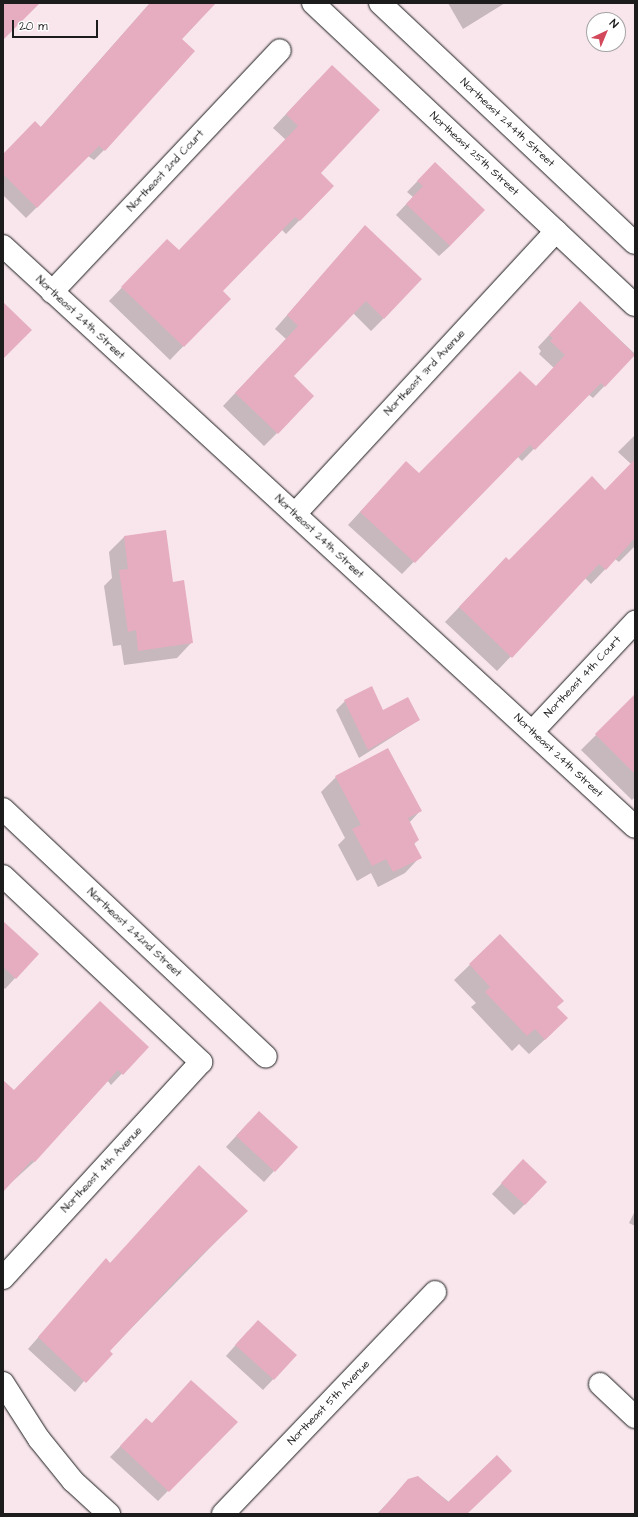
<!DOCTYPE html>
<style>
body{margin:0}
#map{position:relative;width:638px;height:1517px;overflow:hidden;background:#f8e6ec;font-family:"Architects Daughter",sans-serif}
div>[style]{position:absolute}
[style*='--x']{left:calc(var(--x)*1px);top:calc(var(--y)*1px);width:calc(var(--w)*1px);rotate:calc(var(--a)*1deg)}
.shadow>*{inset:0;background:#0003}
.building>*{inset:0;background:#e6adc0}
.roads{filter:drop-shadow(0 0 1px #1c1c1c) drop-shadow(0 0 1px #1c1c1c)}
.minor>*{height:22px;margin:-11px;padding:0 11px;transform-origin:11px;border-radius:11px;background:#fff}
span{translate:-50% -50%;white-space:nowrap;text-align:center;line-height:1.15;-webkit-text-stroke:4px #fff;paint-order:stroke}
.street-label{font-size:11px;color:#1c1c1c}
.frame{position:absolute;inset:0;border:4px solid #1c1c1c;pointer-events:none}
.north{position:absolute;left:586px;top:12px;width:40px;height:40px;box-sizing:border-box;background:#fff;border:1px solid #a4a4a4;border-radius:50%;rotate:44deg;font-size:11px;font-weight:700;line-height:16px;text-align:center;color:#1c1c1c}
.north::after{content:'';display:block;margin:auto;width:14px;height:18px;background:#d1495b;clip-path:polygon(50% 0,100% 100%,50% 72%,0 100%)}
.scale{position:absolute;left:12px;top:20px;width:86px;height:18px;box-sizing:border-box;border:2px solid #1c1c1c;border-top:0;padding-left:5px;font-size:12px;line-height:14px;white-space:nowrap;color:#1c1c1c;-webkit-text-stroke:3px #fff;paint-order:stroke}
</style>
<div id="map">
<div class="shadow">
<i style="clip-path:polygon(150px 3px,215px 3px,181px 40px,104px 150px,94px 160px,88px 156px,26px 218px,3px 195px,3px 155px,40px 128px)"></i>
<i style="clip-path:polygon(448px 3px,505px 3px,463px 29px)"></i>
<i style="clip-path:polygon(318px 80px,319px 173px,333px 186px,286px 234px,282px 230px,222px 291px,229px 299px,170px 360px,109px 301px,154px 254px,179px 251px,286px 140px,273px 128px)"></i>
<i style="clip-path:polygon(435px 163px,450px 246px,439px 256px,396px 215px,413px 197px,407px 192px)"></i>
<i style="clip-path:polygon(365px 226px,384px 318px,371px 331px,353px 313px,292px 377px,277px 433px,264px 446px,223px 406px,286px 339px,275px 329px)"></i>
<i style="clip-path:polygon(580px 302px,635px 354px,593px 398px,588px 394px,522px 461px,517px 456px,402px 574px,348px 525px,394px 475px,419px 474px,536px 387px,554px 368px,539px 354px,541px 351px,538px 347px)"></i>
<i style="clip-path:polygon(635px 435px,635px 546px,619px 562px,615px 559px,591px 584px,585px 578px,497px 671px,445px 622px,506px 558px,509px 561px,605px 491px,631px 464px,618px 452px)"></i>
<i style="clip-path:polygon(165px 531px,172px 583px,192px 642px,177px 658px,124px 665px,121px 645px,113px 646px,104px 586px,112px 578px,109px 552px,124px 537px)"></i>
<i style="clip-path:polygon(635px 696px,635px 797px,632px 800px,581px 750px)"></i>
<i style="clip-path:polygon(345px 701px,383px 711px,419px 720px,359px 758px,336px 710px)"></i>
<i style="clip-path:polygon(336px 777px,420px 811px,409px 823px,418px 840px,414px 844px,420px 857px,405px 873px,378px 887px,371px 873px,357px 881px,338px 845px,345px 838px,321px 792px)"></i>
<i style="clip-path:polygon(3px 923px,37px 954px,5px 989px,3px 987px)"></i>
<i style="clip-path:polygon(500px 936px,556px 1007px,552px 1033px,529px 1054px,519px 1044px,512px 1051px,471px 1007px,476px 1003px,454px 980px)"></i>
<i style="clip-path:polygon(147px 1047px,111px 1085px,107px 1080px,34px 1162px,3px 1190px,3px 1103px)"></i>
<i style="clip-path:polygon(248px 1123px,274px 1171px,264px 1182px,226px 1147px)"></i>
<i style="clip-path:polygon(513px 1171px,525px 1204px,514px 1215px,492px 1194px)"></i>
<i style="clip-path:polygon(246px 1211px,108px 1352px,75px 1392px,28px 1349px,106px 1260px,110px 1263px)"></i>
<i style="clip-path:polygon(635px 1211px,635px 1226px,629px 1223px)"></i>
<i style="clip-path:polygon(248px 1331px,296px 1355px,263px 1390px,226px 1356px)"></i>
<i style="clip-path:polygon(236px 1422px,158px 1501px,110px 1457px,136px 1430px,151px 1424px)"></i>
<i style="clip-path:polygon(418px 1477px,449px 1502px,467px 1514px,377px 1514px,409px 1480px)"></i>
</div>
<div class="building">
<i style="clip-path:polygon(3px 3px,40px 3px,3px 40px)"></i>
<i style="clip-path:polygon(150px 3px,216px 3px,182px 39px,195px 51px,105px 151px,99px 146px,37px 208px,3px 174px,3px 154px,35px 121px,41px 127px)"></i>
<i style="clip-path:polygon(332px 65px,380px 110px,321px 173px,334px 186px,300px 221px,295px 217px,223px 291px,231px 299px,184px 347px,121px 287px,167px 239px,179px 250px,298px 126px,286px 114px)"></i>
<i style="clip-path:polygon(435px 162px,485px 210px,450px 246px,406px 204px,423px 186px,417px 181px)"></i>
<i style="clip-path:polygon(365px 225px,422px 279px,384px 319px,366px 301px,294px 376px,314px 396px,278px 434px,235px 393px,298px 326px,287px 315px)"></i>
<i style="clip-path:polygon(580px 301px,635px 355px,605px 387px,601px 383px,535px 450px,530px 445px,415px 563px,360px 512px,406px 461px,419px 473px,520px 371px,536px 386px,565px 355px,550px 341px,553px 338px,549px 335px)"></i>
<i style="clip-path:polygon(3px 302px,32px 330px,3px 359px)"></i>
<i style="clip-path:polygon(635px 459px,635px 538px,606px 570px,599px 564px,512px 658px,459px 607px,506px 557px,509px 560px,592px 476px,605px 490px)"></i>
<i style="clip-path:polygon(166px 530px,173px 582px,184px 580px,193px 643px,138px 651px,136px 630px,128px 632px,119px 570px,128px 569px,124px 536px)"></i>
<i style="clip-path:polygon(372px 686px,383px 710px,408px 697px,420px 720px,368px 750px,344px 700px)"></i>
<i style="clip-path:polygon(635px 694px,635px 774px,595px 734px)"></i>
<i style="clip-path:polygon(388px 748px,422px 811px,408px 818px,419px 840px,414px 843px,422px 858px,393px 872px,386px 859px,372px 866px,352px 829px,361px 825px,335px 776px)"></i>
<i style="clip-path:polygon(3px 921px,39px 954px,16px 979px,3px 967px)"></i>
<i style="clip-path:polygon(500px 934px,564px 1001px,557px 1007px,568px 1018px,545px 1040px,535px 1029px,527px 1036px,485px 992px,490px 987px,469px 964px)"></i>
<i style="clip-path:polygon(100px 1001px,149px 1047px,123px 1075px,118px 1070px,35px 1162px,32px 1160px,3px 1192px,3px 1080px,14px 1090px)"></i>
<i style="clip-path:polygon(259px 1111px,298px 1147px,275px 1172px,236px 1136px)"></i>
<i style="clip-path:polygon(523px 1159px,547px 1182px,525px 1205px,501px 1183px)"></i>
<i style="clip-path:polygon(199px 1165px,248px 1211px,182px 1274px,110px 1351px,113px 1354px,86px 1383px,38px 1337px,106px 1258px,110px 1263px)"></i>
<i style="clip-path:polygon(258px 1320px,297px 1355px,274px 1380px,235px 1345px)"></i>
<i style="clip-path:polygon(191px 1380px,238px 1422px,169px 1492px,120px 1446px,146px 1418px,152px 1423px)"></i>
<i style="clip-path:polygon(497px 1455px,512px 1471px,467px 1514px,378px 1514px,408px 1479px,418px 1476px,448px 1502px)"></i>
</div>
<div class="roads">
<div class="minor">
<i style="--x:313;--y:3;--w:441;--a:43.2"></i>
<i style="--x:380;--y:3;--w:350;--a:43.3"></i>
<i style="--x:3;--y:246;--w:858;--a:42.59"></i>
<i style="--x:52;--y:292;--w:332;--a:-46.7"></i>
<i style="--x:295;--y:514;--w:385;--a:-47.3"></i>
<i style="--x:532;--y:732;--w:151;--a:-46.9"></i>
<i style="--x:3;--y:809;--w:361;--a:43.3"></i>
<i style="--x:3;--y:876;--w:272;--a:43.2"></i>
<i style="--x:201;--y:1062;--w:293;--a:132.5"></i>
<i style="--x:3;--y:1383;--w:67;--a:57.3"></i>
<i style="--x:39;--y:1439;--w:54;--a:51"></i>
<i style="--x:73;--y:1481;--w:49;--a:42.5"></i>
<i style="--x:600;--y:1384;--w:48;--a:43.3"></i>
<i style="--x:223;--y:1514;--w:307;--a:-46.3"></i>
</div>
</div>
<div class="street-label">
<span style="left:507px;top:123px;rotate:43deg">Northeast 244th Street</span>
<span style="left:474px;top:154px;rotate:43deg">Northeast 25th Street</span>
<span style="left:166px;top:171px;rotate:-47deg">Northeast 2nd Court</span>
<span style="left:80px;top:318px;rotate:43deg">Northeast 24th Street</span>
<span style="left:425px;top:373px;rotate:-47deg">Northeast 3rd Avenue</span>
<span style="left:319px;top:537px;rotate:43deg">Northeast 24th Street</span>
<span style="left:583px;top:677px;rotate:-47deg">Northeast 4th Court</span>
<span style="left:558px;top:756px;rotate:43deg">Northeast 24th Street</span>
<span style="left:134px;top:933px;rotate:43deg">Northeast 242nd Street</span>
<span style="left:102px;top:1170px;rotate:-47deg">Northeast 4th Avenue</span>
<span style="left:329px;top:1403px;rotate:-46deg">Northeast 5th Avenue</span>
</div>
<div class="frame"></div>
<div class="north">N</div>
<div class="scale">20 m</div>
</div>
